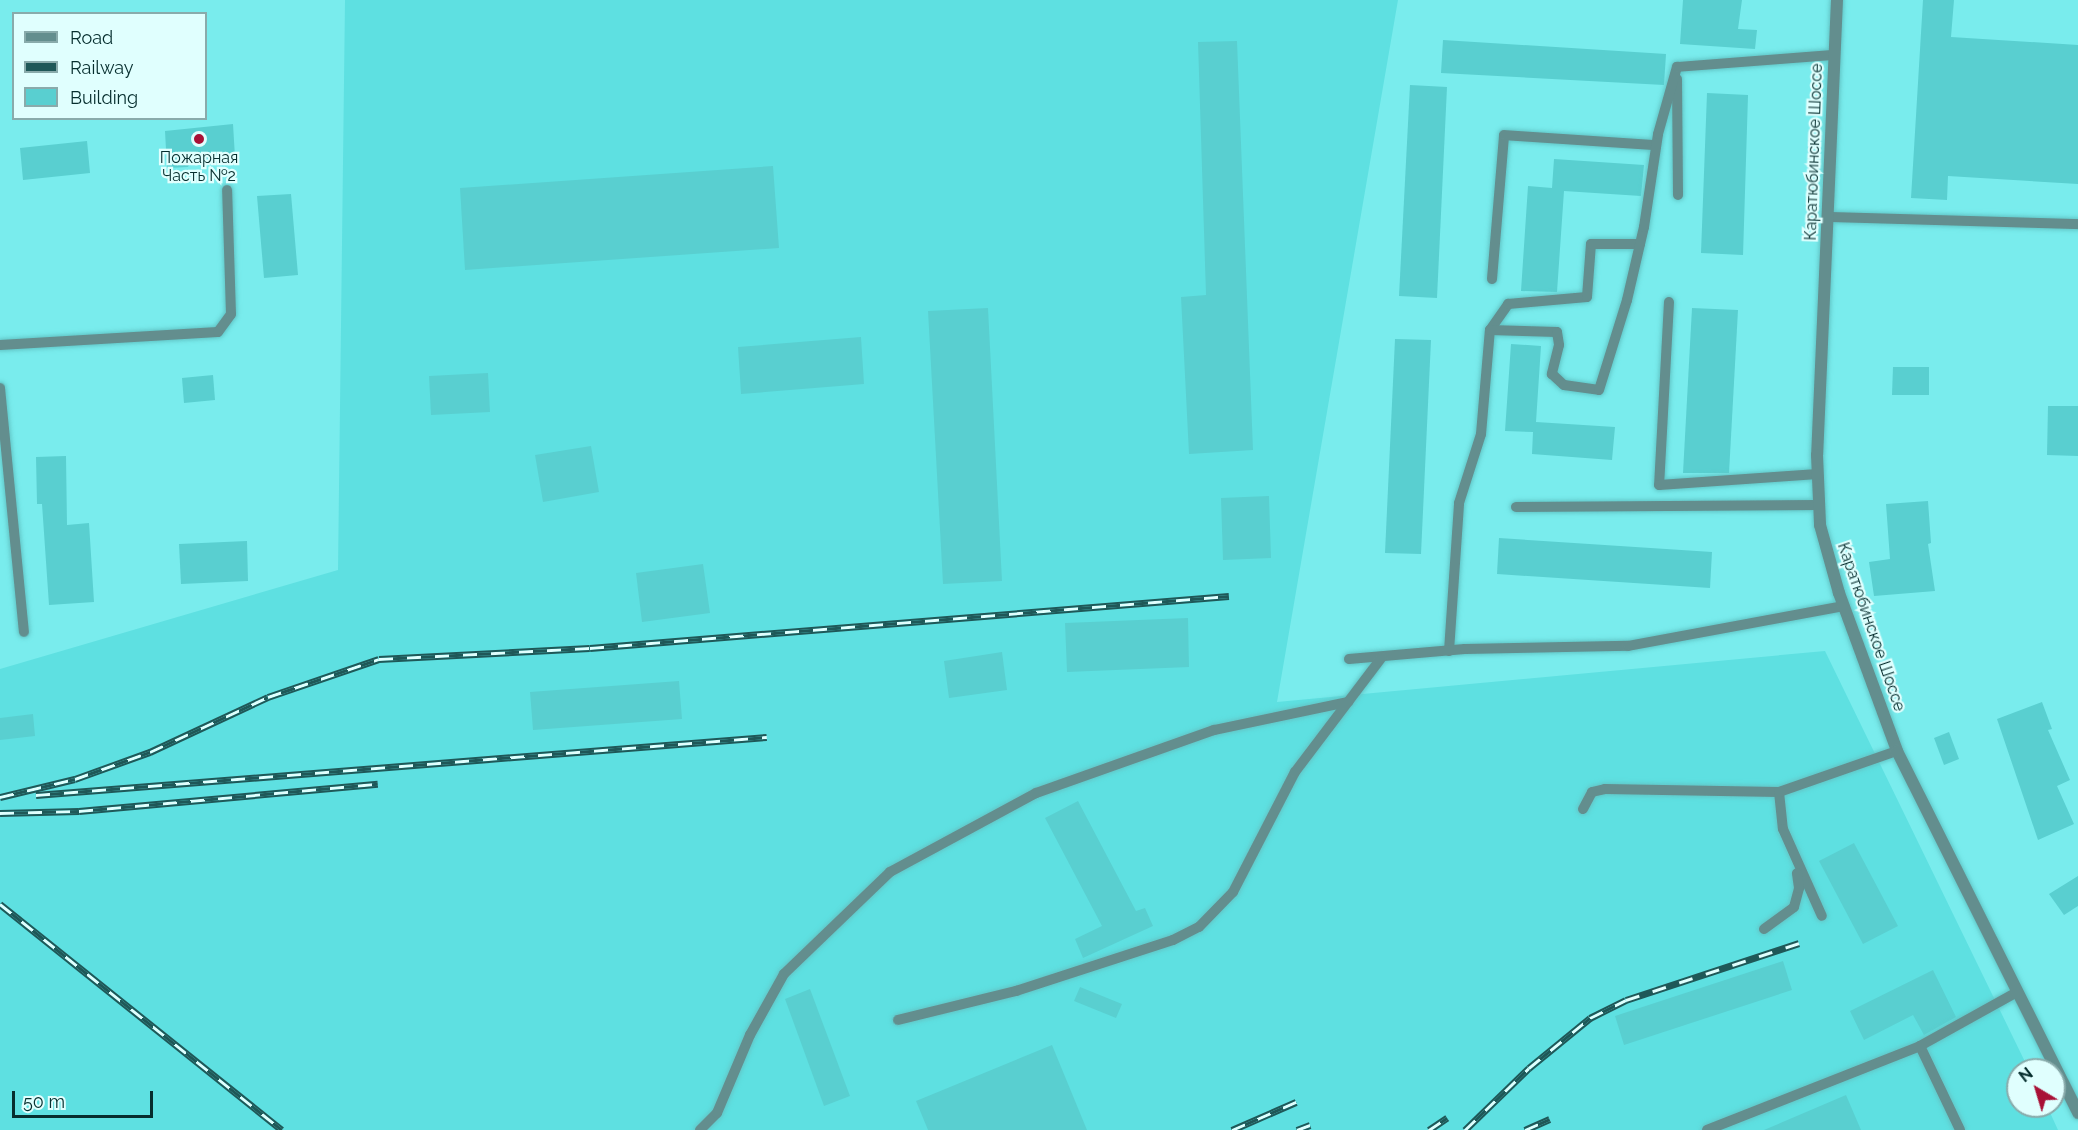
<!DOCTYPE html>
<meta charset="utf-8">
<style>
body{margin:0}
#map{position:relative;width:2078px;height:1130px;overflow:hidden;background:#79eced;font-family:Raleway,sans-serif}
div>[style]{position:absolute}
[style*='--x']{left:calc(var(--x)*1px);top:calc(var(--y)*1px);width:calc(var(--w)*1px);rotate:calc(var(--a)*1deg)}
.built>*{inset:0;background:#5ee0e1}
.building>*{inset:0;background:#59cfd0}
.roads{filter:drop-shadow(0 0 2px #62c6c7) drop-shadow(0 0 2px #62c6c7)}
.lane>*{height:10px;margin:-5px;padding:0 5px;transform-origin:5px;border-radius:5px;background:#638e8e}
.street>*{height:12px;margin:-6px;padding:0 6px;transform-origin:6px;border-radius:6px;background:#638e8e}
.rail>*{height:7px;margin-top:-3.5px;transform-origin:0;background:repeating-linear-gradient(90deg,#e0fffe 0 14px,#1f5858 0 28px);box-sizing:border-box;border-block:2px solid #1f5858}
.dots>*{width:16px;height:16px;translate:-50% -50%;box-sizing:border-box;border:3px solid #e0fffe;border-radius:50%}
span{translate:-50% -50%;white-space:nowrap;text-align:center;line-height:1.15;-webkit-text-stroke:4.5px #e0fffe;paint-order:stroke}
.street-label{font-size:16px;color:#062e2e}
.poi-label{font-size:16px;color:#062e2e}
.legend{position:absolute;left:12px;top:12px;width:195px;height:108px;box-sizing:border-box;background:#e0fffe;border:2px solid #89abab;margin:0;padding:8px 10px;list-style:none;font-size:18px;color:#062e2e}
.legend li{display:flex;align-items:center;gap:12px;height:30px}
.legend b{width:30px;border:2px solid #89abab}
.north{position:absolute;left:2006px;top:1058px;width:60px;height:60px;box-sizing:border-box;background:#e0fffe;border:2px solid #89abab;border-radius:50%;rotate:322deg;font-size:16px;font-weight:700;line-height:24px;text-align:center;color:#062e2e}
.north::after{content:'';display:block;margin:auto;width:21px;height:27px;background:#a81136;clip-path:polygon(50% 0,100% 100%,50% 72%,0 100%)}
.scale{position:absolute;left:12px;top:1091px;width:141px;height:27px;box-sizing:border-box;border:3px solid #062e2e;border-top:0;padding-left:8px;font-size:18px;line-height:21px;white-space:nowrap;color:#062e2e;-webkit-text-stroke:4px #e0fffe;paint-order:stroke}
</style>
<div id="map">
<div class="built">
<i style="clip-path:polygon(345px 0,1398px 0,1277px 702px,1825px 651px,2029px 1070px,2018px 1070px,2018px 1106px,2047px 1106px,2058px 1130px,0 1130px,0 669px,338px 570px)"></i>
</div>
<div class="building">
<i style="clip-path:polygon(1683px 0,1742px 0,1738px 29px,1757px 30px,1755px 49px,1680px 44px)"></i>
<i style="clip-path:polygon(1923px 0,1954px 0,1951px 37px,2078px 45px,2078px 184px,1948px 176px,1947px 200px,1911px 198px)"></i>
<i style="clip-path:polygon(1443px 40px,1666px 54px,1664px 85px,1441px 73px)"></i>
<i style="clip-path:polygon(1237px 41px,1253px 450px,1189px 454px,1181px 297px,1206px 295px,1198px 42px)"></i>
<i style="clip-path:polygon(1410px 85px,1447px 87px,1437px 298px,1399px 296px)"></i>
<i style="clip-path:polygon(1707px 93px,1748px 95px,1743px 255px,1701px 253px)"></i>
<i style="clip-path:polygon(233px 124px,235px 157px,226px 162px,214px 163px,212px 158px,191px 160px,188px 167px,167px 168px,165px 131px)"></i>
<i style="clip-path:polygon(87px 141px,90px 173px,23px 180px,20px 148px)"></i>
<i style="clip-path:polygon(1554px 159px,1644px 165px,1641px 196px,1564px 191px,1557px 292px,1521px 291px,1528px 186px,1552px 188px)"></i>
<i style="clip-path:polygon(773px 166px,779px 248px,465px 270px,460px 188px)"></i>
<i style="clip-path:polygon(291px 194px,298px 275px,264px 278px,257px 196px)"></i>
<i style="clip-path:polygon(988px 308px,1002px 581px,943px 584px,928px 311px)"></i>
<i style="clip-path:polygon(1692px 308px,1738px 310px,1729px 473px,1683px 473px)"></i>
<i style="clip-path:polygon(861px 337px,864px 384px,741px 394px,738px 347px)"></i>
<i style="clip-path:polygon(1395px 339px,1431px 340px,1421px 554px,1385px 553px)"></i>
<i style="clip-path:polygon(1511px 344px,1541px 346px,1536px 422px,1615px 427px,1612px 460px,1532px 454px,1533px 432px,1505px 431px)"></i>
<i style="clip-path:polygon(1893px 367px,1929px 367px,1929px 395px,1892px 395px)"></i>
<i style="clip-path:polygon(488px 373px,490px 412px,431px 415px,429px 376px)"></i>
<i style="clip-path:polygon(213px 375px,215px 400px,184px 403px,182px 378px)"></i>
<i style="clip-path:polygon(2048px 406px,2078px 406px,2078px 456px,2047px 455px)"></i>
<i style="clip-path:polygon(591px 446px,599px 492px,543px 502px,535px 455px)"></i>
<i style="clip-path:polygon(66px 456px,67px 525px,89px 523px,94px 602px,49px 605px,42px 504px,37px 504px,36px 457px)"></i>
<i style="clip-path:polygon(1269px 496px,1271px 558px,1223px 560px,1221px 498px)"></i>
<i style="clip-path:polygon(1928px 501px,1931px 543px,1928px 544px,1935px 591px,1874px 596px,1869px 562px,1890px 559px,1886px 504px)"></i>
<i style="clip-path:polygon(1499px 538px,1712px 552px,1710px 588px,1497px 574px)"></i>
<i style="clip-path:polygon(247px 541px,248px 581px,181px 584px,179px 544px)"></i>
<i style="clip-path:polygon(703px 564px,710px 613px,642px 622px,636px 573px)"></i>
<i style="clip-path:polygon(1188px 618px,1189px 667px,1067px 672px,1065px 623px)"></i>
<i style="clip-path:polygon(1002px 652px,1007px 690px,949px 698px,944px 661px)"></i>
<i style="clip-path:polygon(679px 681px,682px 719px,533px 730px,530px 692px)"></i>
<i style="clip-path:polygon(2042px 702px,2052px 729px,2048px 730px,2070px 780px,2057px 786px,2074px 824px,2038px 840px,1997px 719px)"></i>
<i style="clip-path:polygon(33px 714px,35px 736px,0 740px,0 718px)"></i>
<i style="clip-path:polygon(1949px 732px,1959px 759px,1944px 765px,1934px 738px)"></i>
<i style="clip-path:polygon(1078px 801px,1136px 911px,1145px 908px,1153px 926px,1083px 958px,1075px 939px,1102px 926px,1045px 818px)"></i>
<i style="clip-path:polygon(1854px 843px,1898px 926px,1863px 944px,1819px 861px)"></i>
<i style="clip-path:polygon(2078px 876px,2078px 906px,2064px 915px,2049px 894px)"></i>
<i style="clip-path:polygon(1783px 961px,1792px 990px,1624px 1045px,1615px 1016px)"></i>
<i style="clip-path:polygon(1933px 970px,1956px 1017px,1924px 1035px,1913px 1015px,1864px 1040px,1850px 1011px)"></i>
<i style="clip-path:polygon(1080px 987px,1122px 1004px,1116px 1018px,1074px 1001px)"></i>
<i style="clip-path:polygon(810px 989px,850px 1096px,824px 1106px,785px 999px)"></i>
<i style="clip-path:polygon(1052px 1045px,1087px 1130px,928px 1130px,916px 1101px)"></i>
<i style="clip-path:polygon(1846px 1095px,1861px 1130px,1764px 1130px)"></i>
</div>
<div class="roads">
<div class="lane">
<i style="--x:1677;--y:79;--w:116;--a:89.5"></i>
<i style="--x:1827;--y:217;--w:251;--a:1.6"></i>
<i style="--x:1492;--y:279;--w:144;--a:-85.2"></i>
<i style="--x:1504;--y:135;--w:152;--a:3.8"></i>
<i style="--x:1669;--y:302;--w:183;--a:93.1"></i>
<i style="--x:1659;--y:485;--w:159;--a:-4"></i>
<i style="--x:1490;--y:330;--w:32;--a:-55"></i>
<i style="--x:1508;--y:304;--w:79;--a:-5.1"></i>
<i style="--x:1587;--y:297;--w:53;--a:-85.7"></i>
<i style="--x:1591;--y:244;--w:49;--a:0"></i>
<i style="--x:0;--y:345;--w:218;--a:-3.4"></i>
<i style="--x:218;--y:332;--w:22;--a:-54"></i>
<i style="--x:231;--y:314;--w:124;--a:-91.8"></i>
<i style="--x:0;--y:388;--w:245;--a:84.4"></i>
<i style="--x:1516;--y:507;--w:303;--a:-0.4"></i>
<i style="--x:1449;--y:651;--w:148;--a:-86.1"></i>
<i style="--x:1459;--y:503;--w:72;--a:-72.3"></i>
<i style="--x:1481;--y:434;--w:104;--a:-85.1"></i>
<i style="--x:1490;--y:330;--w:67;--a:1.7"></i>
<i style="--x:1557;--y:332;--w:13;--a:81"></i>
<i style="--x:1559;--y:345;--w:30;--a:104"></i>
<i style="--x:1552;--y:374;--w:16;--a:43"></i>
<i style="--x:1564;--y:385;--w:35;--a:8"></i>
<i style="--x:1599;--y:390;--w:94;--a:-72.7"></i>
<i style="--x:1627;--y:300;--w:75;--a:-76.9"></i>
<i style="--x:1644;--y:227;--w:94;--a:-81.4"></i>
<i style="--x:1658;--y:134;--w:70;--a:-74.2"></i>
<i style="--x:1677;--y:67;--w:157;--a:-4.4"></i>
<i style="--x:1349;--y:659;--w:116;--a:-4.9"></i>
<i style="--x:1465;--y:649;--w:163;--a:-1.1"></i>
<i style="--x:1628;--y:646;--w:220;--a:-10.5"></i>
<i style="--x:1779;--y:792;--w:37;--a:84"></i>
<i style="--x:1783;--y:829;--w:95;--a:65.9"></i>
<i style="--x:1583;--y:809;--w:19;--a:-62"></i>
<i style="--x:1592;--y:792;--w:13;--a:-13"></i>
<i style="--x:1605;--y:789;--w:174;--a:1"></i>
<i style="--x:1779;--y:792;--w:125;--a:-19.2"></i>
<i style="--x:1764;--y:929;--w:37;--a:-36"></i>
<i style="--x:1794;--y:907;--w:20;--a:-75"></i>
<i style="--x:1799;--y:888;--w:15;--a:-98"></i>
<i style="--x:898;--y:1020;--w:122;--a:-13.8"></i>
<i style="--x:1016;--y:991;--w:165;--a:-18"></i>
<i style="--x:1173;--y:940;--w:29;--a:-27"></i>
<i style="--x:1199;--y:927;--w:49;--a:-45.8"></i>
<i style="--x:1233;--y:892;--w:135;--a:-62.7"></i>
<i style="--x:1295;--y:772;--w:144;--a:-52.9"></i>
<i style="--x:1920;--y:1046;--w:93;--a:64.5"></i>
<i style="--x:700;--y:1130;--w:24;--a:-45"></i>
<i style="--x:717;--y:1113;--w:85;--a:-67.1"></i>
<i style="--x:750;--y:1035;--w:70;--a:-60.9"></i>
<i style="--x:784;--y:974;--w:147;--a:-43.9"></i>
<i style="--x:890;--y:872;--w:166;--a:-28.4"></i>
<i style="--x:1036;--y:793;--w:189;--a:-19.5"></i>
<i style="--x:1214;--y:730;--w:137;--a:-11.8"></i>
<i style="--x:1707;--y:1130;--w:229;--a:-21.5"></i>
<i style="--x:1920;--y:1046;--w:111;--a:-29.1"></i>
</div>
<div class="street">
<i style="--x:1837;--y:0;--w:455;--a:92.5"></i>
<i style="--x:1817;--y:455;--w:70;--a:87.5"></i>
<i style="--x:1820;--y:525;--w:71;--a:74.4"></i>
<i style="--x:1839;--y:593;--w:168;--a:69.8"></i>
<i style="--x:1897;--y:751;--w:405;--a:63.4"></i>
</div>
</div>
<div class="rail">
<i style="--x:36;--y:795;--w:733;--a:-4.54"></i>
<i style="--x:0;--y:797;--w:77;--a:-13.5"></i>
<i style="--x:75;--y:779;--w:80;--a:-19.8"></i>
<i style="--x:150;--y:752;--w:130;--a:-25"></i>
<i style="--x:268;--y:697;--w:117;--a:-18.9"></i>
<i style="--x:379;--y:659;--w:211;--a:-3"></i>
<i style="--x:590;--y:648;--w:641;--a:-4.65"></i>
<i style="--x:0;--y:813;--w:79;--a:-1.5"></i>
<i style="--x:79;--y:811;--w:300;--a:-5.2"></i>
<i style="--x:0;--y:904;--w:361;--a:38.7"></i>
<i style="--x:1232;--y:1130;--w:70;--a:-23.6"></i>
<i style="--x:1297;--y:1130;--w:14;--a:-21"></i>
<i style="--x:1429;--y:1130;--w:22;--a:-34"></i>
<i style="--x:1465;--y:1130;--w:89;--a:-44.1"></i>
<i style="--x:1529;--y:1068;--w:79;--a:-39.3"></i>
<i style="--x:1590;--y:1018;--w:40;--a:-26.6"></i>
<i style="--x:1626;--y:1000;--w:182;--a:-18.2"></i>
<i style="--x:1525;--y:1130;--w:27;--a:-24"></i>
</div>
<div class="dots">
<i style="left:199px;top:139px;background:#a81136"></i>
</div>
<div class="street-label">
<span style="left:1814px;top:152px;rotate:-88deg">Каратюбинское Шоссе</span>
<span style="left:1871px;top:627px;rotate:71deg">Каратюбинское Шоссе</span>
</div>
<div class="poi-label">
<span style="left:199px;top:167px">Пожарная<br>Часть №2</span>
</div>
<ul class="legend">
<li><b style="height:8px;background:#638e8e"></b>Road</li>
<li><b style="height:8px;background:#1f5858"></b>Railway</li>
<li><b style="height:16px;background:#59cfd0"></b>Building</li>
</ul>
<div class="north">N</div>
<div class="scale">50 m</div>
</div>
